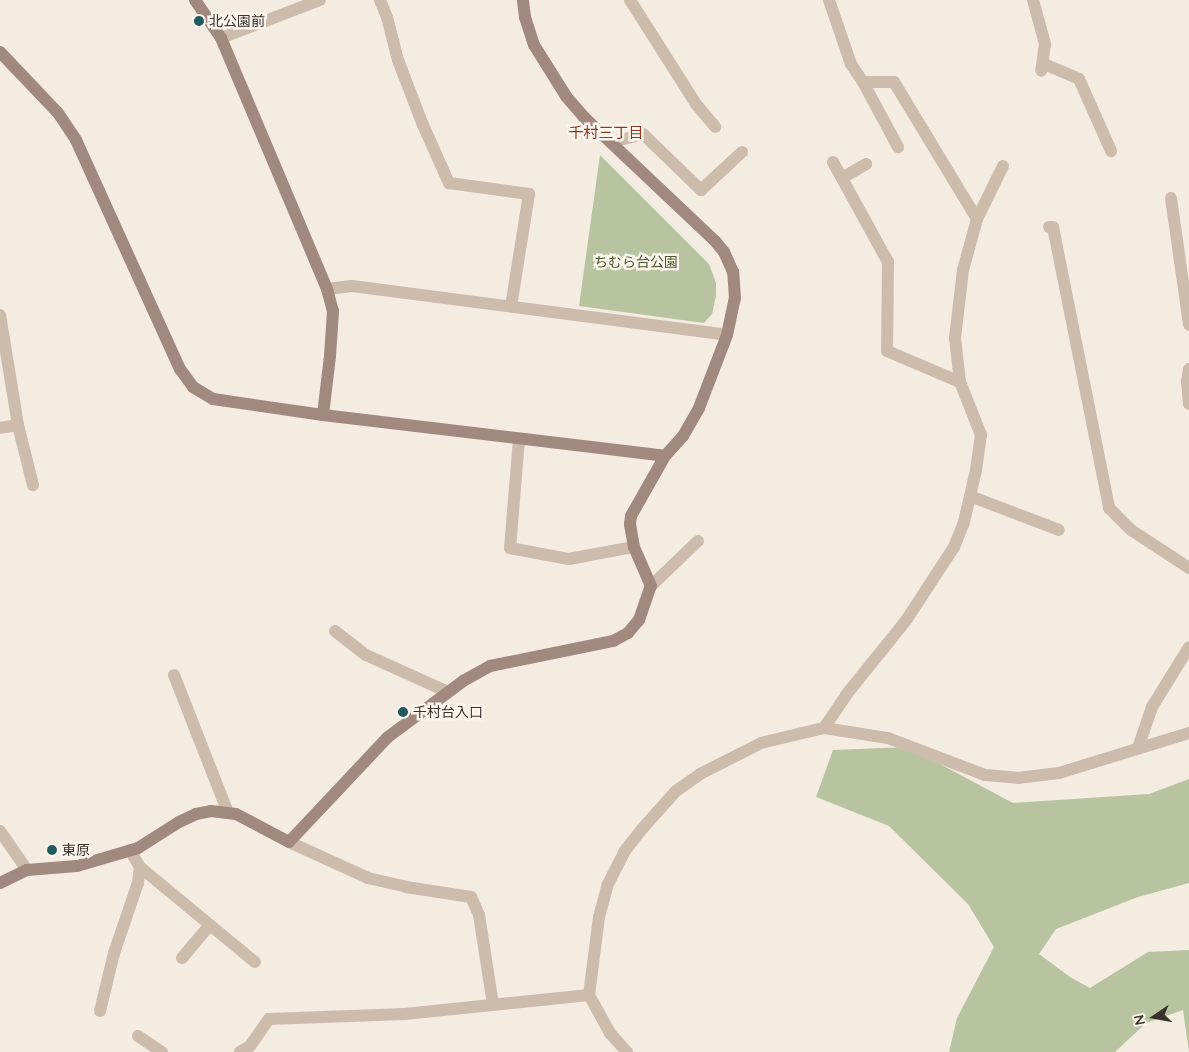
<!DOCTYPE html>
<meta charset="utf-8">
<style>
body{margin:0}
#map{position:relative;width:1189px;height:1052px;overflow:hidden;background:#f4ebe1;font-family:Quicksand,"Noto Sans JP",sans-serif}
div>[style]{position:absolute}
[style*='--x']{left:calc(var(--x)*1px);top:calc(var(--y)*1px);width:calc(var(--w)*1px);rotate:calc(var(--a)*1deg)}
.green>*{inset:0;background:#b8c4a0}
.lane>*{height:12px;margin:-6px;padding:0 6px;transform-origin:6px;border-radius:6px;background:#cdbbac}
.street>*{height:12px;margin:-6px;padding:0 6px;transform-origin:6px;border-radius:6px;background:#cdbbac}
.secondary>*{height:12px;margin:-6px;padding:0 6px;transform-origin:6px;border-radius:6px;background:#a18a7d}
.dots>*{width:14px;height:14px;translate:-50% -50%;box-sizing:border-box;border:2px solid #fbf5ee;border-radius:50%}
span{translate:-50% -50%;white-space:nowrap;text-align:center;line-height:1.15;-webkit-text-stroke:5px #fbf5ee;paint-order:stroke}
.poi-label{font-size:14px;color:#3b302b}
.left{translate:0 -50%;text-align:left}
.park-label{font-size:14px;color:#4a5a2e}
.neighbourhood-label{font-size:15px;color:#8c3b22}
.north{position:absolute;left:1129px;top:992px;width:50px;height:50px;-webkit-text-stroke:4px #fbf5ee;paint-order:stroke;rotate:258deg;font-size:14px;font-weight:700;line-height:20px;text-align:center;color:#3b302b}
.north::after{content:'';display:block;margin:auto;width:18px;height:22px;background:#3b302b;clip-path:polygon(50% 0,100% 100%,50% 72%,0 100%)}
</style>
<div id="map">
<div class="green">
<i style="clip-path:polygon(600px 155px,709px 264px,716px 283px,716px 296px,712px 314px,704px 323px,579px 306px)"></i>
<i style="clip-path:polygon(908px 747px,1013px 803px,1149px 794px,1189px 779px,1189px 883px,1138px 897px,1056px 929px,1039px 954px,1070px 977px,1090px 988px,1148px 952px,1189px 950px,1189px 1052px,1183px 1010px,1146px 1023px,1115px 1052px,949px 1052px,957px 1018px,994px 947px,968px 904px,889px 826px,816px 797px,833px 750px)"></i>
</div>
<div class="lane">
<i style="--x:1044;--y:64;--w:38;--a:23"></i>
<i style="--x:1079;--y:79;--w:79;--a:66"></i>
<i style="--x:1171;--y:198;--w:128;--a:81.9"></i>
<i style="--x:1189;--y:369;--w:12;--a:99"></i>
<i style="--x:1187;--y:381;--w:23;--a:85"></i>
</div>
<div class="street">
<i style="--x:380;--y:0;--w:18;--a:68"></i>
<i style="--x:387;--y:17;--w:44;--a:75.7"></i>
<i style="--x:398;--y:60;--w:70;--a:69"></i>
<i style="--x:423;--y:125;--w:64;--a:65.9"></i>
<i style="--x:449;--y:183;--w:81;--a:7.8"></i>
<i style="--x:529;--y:194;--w:114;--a:99.1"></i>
<i style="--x:630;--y:0;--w:123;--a:57.6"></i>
<i style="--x:696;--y:104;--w:30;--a:50"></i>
<i style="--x:1033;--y:0;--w:46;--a:74.7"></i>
<i style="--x:1045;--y:44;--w:27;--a:98"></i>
<i style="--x:221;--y:38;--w:106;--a:-21"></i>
<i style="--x:863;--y:82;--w:74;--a:61.7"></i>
<i style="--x:612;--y:142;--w:32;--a:-14"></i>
<i style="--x:643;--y:134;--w:81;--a:44"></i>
<i style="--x:701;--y:190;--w:56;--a:-42.8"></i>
<i style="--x:833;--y:162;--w:114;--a:61.2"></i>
<i style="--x:888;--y:262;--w:89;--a:90.6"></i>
<i style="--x:887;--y:351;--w:79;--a:23"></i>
<i style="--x:842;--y:178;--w:28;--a:-30"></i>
<i style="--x:977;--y:219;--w:59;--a:-63.9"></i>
<i style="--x:1049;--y:227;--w:4;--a:0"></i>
<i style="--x:1053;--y:227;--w:287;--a:78.7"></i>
<i style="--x:1109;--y:508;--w:31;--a:45"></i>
<i style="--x:1131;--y:530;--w:69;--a:33.2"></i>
<i style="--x:327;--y:289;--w:25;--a:-7"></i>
<i style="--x:352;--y:286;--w:378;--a:7.4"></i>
<i style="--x:0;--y:315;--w:111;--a:80.7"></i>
<i style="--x:18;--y:425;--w:18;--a:171"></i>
<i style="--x:18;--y:425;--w:62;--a:76"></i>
<i style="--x:519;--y:439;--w:109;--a:94.7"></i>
<i style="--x:510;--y:548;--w:60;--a:10.6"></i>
<i style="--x:569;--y:559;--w:66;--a:-10.5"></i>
<i style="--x:970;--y:496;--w:95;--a:20.9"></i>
<i style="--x:651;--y:586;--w:65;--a:-43.8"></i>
<i style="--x:335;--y:631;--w:39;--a:38"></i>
<i style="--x:366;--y:655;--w:90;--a:24.3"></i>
<i style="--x:174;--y:675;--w:148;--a:68.6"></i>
<i style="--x:824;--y:728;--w:40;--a:-56"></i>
<i style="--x:846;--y:695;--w:97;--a:-51.2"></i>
<i style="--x:907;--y:619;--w:86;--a:-56.9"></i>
<i style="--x:954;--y:547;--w:27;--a:-68"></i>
<i style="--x:964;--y:522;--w:53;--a:-77"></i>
<i style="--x:976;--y:470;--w:35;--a:-82"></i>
<i style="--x:981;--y:435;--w:57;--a:-111.6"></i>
<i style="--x:960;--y:382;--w:44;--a:-96.5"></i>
<i style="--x:955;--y:338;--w:68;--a:-83.3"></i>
<i style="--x:963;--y:270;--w:53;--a:-74.6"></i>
<i style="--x:977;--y:219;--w:160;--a:-121.2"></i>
<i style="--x:894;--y:82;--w:31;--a:180"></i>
<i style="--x:863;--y:82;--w:22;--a:-124"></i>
<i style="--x:851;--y:64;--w:68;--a:-109"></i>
<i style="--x:1138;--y:748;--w:43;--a:-71.1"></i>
<i style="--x:1152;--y:707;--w:70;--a:-58.3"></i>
<i style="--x:0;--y:831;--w:47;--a:55.3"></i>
<i style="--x:289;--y:842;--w:87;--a:24.5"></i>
<i style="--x:368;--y:878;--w:39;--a:13"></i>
<i style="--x:406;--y:887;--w:66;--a:8.7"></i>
<i style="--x:471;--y:897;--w:20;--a:66"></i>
<i style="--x:479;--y:915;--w:90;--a:81.1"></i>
<i style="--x:130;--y:850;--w:20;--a:60"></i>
<i style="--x:140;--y:867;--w:149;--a:39.6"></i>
<i style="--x:182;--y:958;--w:43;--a:-49.7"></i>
<i style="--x:100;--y:1011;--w:60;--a:-76.4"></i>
<i style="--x:114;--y:953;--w:74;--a:-71.1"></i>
<i style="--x:138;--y:883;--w:16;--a:-83"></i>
<i style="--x:138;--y:1036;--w:29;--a:34"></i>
<i style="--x:240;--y:1052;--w:12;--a:-31"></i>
<i style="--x:250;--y:1046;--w:33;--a:-55"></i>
<i style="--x:269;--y:1019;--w:136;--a:-2.1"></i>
<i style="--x:405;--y:1014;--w:185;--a:-5.9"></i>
<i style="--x:627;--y:1052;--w:25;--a:-132"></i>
<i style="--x:610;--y:1033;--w:43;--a:-118.9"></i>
<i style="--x:589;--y:995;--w:79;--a:-82.7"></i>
<i style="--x:599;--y:917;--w:34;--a:-75"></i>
<i style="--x:608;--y:884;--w:36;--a:-63"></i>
<i style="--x:624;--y:852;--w:29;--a:-52"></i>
<i style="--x:642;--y:829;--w:51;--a:-48.2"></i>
<i style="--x:676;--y:791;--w:29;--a:-35"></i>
<i style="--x:700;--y:774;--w:68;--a:-26.9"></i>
<i style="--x:761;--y:743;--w:65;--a:-13.4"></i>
<i style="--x:824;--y:728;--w:65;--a:8.9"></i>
<i style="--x:888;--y:738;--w:104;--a:20.9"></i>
<i style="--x:985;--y:775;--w:33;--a:5"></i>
<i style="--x:1018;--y:778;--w:41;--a:-7"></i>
<i style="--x:1059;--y:773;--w:136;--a:-17.1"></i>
</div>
<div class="secondary">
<i style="--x:195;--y:0;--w:46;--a:55.6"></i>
<i style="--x:221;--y:38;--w:272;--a:67.1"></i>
<i style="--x:327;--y:289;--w:23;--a:75"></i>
<i style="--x:333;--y:311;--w:45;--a:93.8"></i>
<i style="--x:330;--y:356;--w:59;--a:96.8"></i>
<i style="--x:0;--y:52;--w:84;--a:46.4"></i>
<i style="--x:58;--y:113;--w:32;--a:56"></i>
<i style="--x:76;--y:140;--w:252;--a:65.6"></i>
<i style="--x:180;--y:369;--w:22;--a:54"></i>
<i style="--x:193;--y:387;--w:23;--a:31"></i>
<i style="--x:213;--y:399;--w:111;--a:8.3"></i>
<i style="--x:323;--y:415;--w:344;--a:6.8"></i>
<i style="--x:0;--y:883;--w:30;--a:-26"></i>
<i style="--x:27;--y:870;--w:50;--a:-4.6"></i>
<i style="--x:77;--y:866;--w:64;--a:-16.4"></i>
<i style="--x:138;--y:848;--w:49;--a:-32.4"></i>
<i style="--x:179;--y:822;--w:19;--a:-25"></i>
<i style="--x:196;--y:814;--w:15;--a:-11"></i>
<i style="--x:211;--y:811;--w:25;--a:7"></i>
<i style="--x:236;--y:814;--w:60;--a:27.8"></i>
<i style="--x:289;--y:842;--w:144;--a:-46.7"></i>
<i style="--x:388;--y:737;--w:94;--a:-36.7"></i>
<i style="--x:463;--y:681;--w:31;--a:-29"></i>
<i style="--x:490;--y:666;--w:126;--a:-11.5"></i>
<i style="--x:613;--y:641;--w:17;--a:-28"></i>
<i style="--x:628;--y:633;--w:17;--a:-50"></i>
<i style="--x:639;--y:620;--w:36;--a:-71"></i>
<i style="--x:651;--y:586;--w:43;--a:-113.6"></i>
<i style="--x:634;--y:547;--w:23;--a:-100"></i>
<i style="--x:630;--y:524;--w:8;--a:-83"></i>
<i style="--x:631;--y:516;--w:69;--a:-60.5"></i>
<i style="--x:665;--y:456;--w:27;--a:-48"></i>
<i style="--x:683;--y:436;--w:32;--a:-60"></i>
<i style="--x:699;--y:408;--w:78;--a:-69"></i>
<i style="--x:727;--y:335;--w:38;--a:-78"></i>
<i style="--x:735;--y:298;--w:26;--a:-94"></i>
<i style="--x:733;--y:272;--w:22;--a:-114"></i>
<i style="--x:724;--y:252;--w:14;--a:-129"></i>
<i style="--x:715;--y:241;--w:180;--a:-136.6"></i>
<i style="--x:584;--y:117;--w:28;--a:-131"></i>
<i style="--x:566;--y:96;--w:60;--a:-122.1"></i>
<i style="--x:534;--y:45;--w:29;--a:-108"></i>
<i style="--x:525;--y:17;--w:17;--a:-97"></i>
</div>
<div class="dots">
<i style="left:199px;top:21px;background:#1f5a5e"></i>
<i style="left:403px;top:712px;background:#1f5a5e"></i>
<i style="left:52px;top:850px;background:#1f5a5e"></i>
</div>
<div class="poi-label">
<span class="left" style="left:209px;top:21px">北公園前</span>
<span class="left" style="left:413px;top:712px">千村台入口</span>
<span class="left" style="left:62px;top:850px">東原</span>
</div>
<div class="park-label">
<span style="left:636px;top:262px">ちむら台公園</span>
</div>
<div class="neighbourhood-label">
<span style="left:606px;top:133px">千村三丁目</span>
</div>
<div class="north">N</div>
</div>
